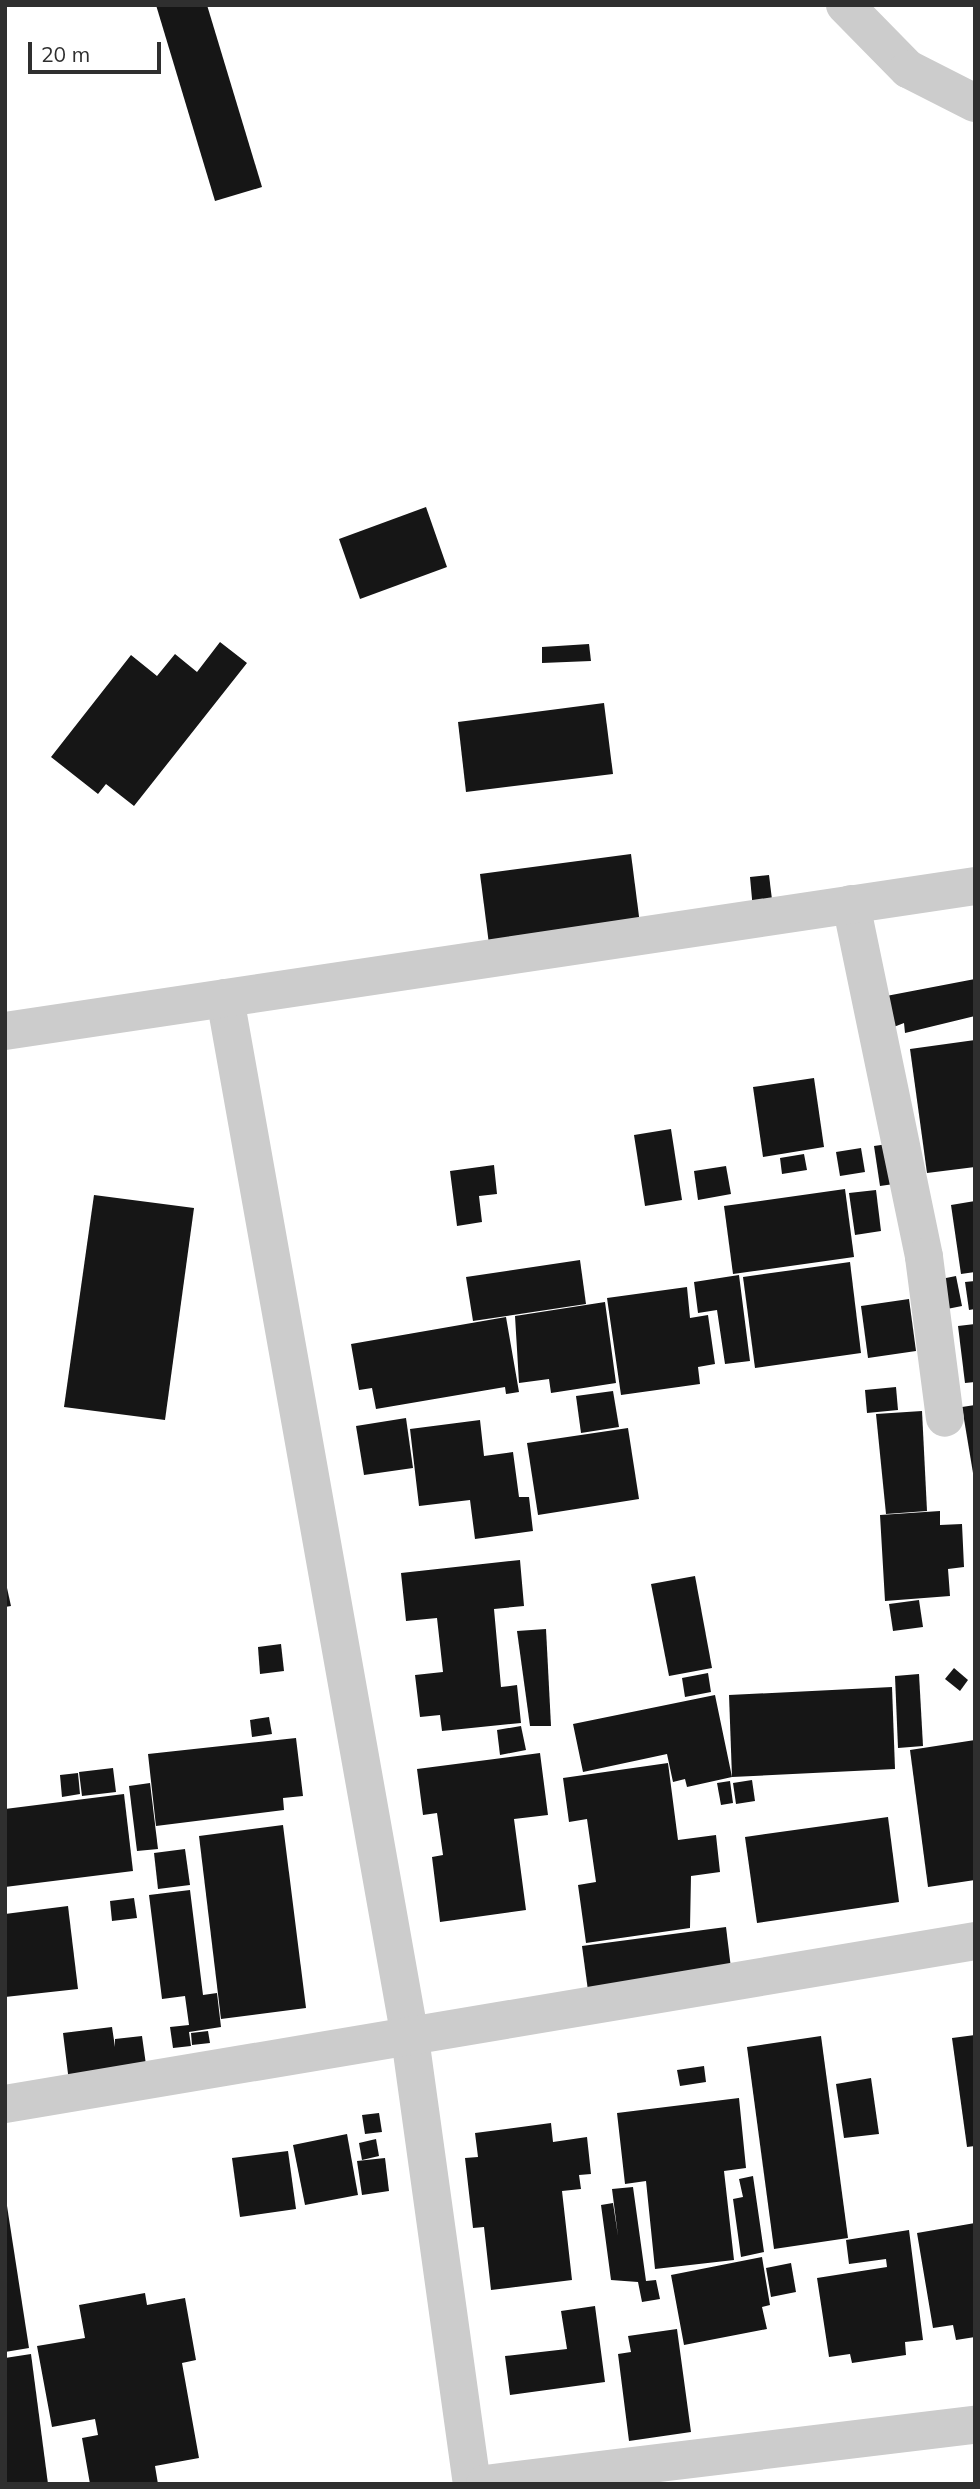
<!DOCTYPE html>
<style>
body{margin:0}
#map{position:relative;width:980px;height:2489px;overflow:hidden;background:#fff;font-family:Mulish,sans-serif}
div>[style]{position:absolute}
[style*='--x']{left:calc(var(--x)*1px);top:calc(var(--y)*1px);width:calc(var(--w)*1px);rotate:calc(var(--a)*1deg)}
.building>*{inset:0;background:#161616}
.minor>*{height:38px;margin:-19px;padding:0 19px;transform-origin:19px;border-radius:19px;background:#ccc}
.tertiary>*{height:38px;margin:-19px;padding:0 19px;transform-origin:19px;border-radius:19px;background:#ccc}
span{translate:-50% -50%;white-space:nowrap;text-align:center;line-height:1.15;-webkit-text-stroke:7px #fff;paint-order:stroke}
.frame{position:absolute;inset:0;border:7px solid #2f2f2f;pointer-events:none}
.scale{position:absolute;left:28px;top:42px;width:133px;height:32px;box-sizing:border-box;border:4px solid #2f2f2f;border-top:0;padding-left:9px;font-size:21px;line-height:24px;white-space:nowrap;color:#2f2f2f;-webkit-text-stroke:5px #fff;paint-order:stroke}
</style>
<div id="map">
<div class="building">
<i style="clip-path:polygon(156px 5px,207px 5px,262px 187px,215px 201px)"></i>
<i style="clip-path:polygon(426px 507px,447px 567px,360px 599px,339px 539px)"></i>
<i style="clip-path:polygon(220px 642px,247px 663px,134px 806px,106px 784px,98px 794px,51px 757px,131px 655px,157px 676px,175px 654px,197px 672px)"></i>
<i style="clip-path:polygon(589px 644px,591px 661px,542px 663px,542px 647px)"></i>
<i style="clip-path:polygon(604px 703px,613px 774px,466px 792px,458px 722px)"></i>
<i style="clip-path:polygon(631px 854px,641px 932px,490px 952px,480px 874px)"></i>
<i style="clip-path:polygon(769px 875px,773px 908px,753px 910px,750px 877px)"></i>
<i style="clip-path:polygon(975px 979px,975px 1016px,905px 1033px,904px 1023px,886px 1030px,881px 997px)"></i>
<i style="clip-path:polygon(975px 1040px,975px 1167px,927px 1173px,910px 1049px)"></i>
<i style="clip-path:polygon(814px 1078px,824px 1147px,763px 1157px,753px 1087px)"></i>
<i style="clip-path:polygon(671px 1129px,682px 1200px,645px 1206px,634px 1135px)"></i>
<i style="clip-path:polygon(895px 1143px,901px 1183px,880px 1186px,874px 1146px)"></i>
<i style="clip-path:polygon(861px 1148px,865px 1172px,840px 1176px,836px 1152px)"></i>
<i style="clip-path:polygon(804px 1154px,807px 1170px,782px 1174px,780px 1158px)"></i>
<i style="clip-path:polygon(494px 1165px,497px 1194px,479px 1196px,482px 1222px,457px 1226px,450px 1171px)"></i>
<i style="clip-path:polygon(726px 1166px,731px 1194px,698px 1200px,694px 1171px)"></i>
<i style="clip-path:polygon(845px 1189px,854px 1257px,733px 1274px,724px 1206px)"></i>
<i style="clip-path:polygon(876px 1190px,881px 1231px,855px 1235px,849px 1193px)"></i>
<i style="clip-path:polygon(94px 1195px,194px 1208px,165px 1420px,64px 1407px)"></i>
<i style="clip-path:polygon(975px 1201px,975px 1272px,961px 1274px,951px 1205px)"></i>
<i style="clip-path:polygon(580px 1260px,586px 1304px,473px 1321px,466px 1277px)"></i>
<i style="clip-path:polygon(850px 1262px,861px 1353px,755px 1368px,743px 1277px)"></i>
<i style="clip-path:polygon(739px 1275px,750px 1361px,725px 1364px,717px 1310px,698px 1313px,694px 1282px)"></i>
<i style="clip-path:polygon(956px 1276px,962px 1306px,947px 1309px,941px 1279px)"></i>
<i style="clip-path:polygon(975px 1281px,975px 1309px,969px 1310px,965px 1282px)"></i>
<i style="clip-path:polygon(687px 1287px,690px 1318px,708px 1315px,715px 1364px,698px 1367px,700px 1384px,621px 1395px,607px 1298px)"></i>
<i style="clip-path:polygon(909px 1299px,916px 1351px,868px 1358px,861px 1306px)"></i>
<i style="clip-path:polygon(605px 1302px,616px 1383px,551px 1393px,549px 1379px,519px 1383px,515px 1316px)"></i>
<i style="clip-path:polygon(506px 1317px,519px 1392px,506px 1394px,505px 1387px,376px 1409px,372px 1388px,359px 1390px,351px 1344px)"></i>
<i style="clip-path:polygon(975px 1324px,975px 1382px,965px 1383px,958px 1326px)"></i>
<i style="clip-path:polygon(896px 1387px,898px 1410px,867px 1413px,865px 1390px)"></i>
<i style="clip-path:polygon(613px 1391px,619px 1427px,581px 1433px,576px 1396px)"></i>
<i style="clip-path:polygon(975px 1405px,975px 1473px,973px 1473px,962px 1407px)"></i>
<i style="clip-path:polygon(922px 1411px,927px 1511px,886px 1514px,876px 1414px)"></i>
<i style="clip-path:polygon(406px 1418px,413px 1468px,364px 1475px,356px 1426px)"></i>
<i style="clip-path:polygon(480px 1420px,484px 1456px,513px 1452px,519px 1497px,529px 1497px,533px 1531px,475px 1539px,470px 1500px,419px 1506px,410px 1429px)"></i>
<i style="clip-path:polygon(628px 1428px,639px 1499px,538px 1515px,527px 1443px)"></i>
<i style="clip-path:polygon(940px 1511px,940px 1525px,962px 1524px,964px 1567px,948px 1569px,950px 1596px,885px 1601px,880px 1515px)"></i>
<i style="clip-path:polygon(520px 1560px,524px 1606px,494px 1609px,501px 1687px,517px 1685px,521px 1723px,442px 1731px,440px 1715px,420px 1717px,415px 1675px,443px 1672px,437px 1618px,406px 1621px,401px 1573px)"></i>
<i style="clip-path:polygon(695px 1576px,712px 1668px,669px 1676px,651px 1584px)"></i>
<i style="clip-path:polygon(5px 1579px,11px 1606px,5px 1607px)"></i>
<i style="clip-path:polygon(919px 1600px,923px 1627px,893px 1631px,889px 1604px)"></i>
<i style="clip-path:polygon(546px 1629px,551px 1726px,530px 1726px,517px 1631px)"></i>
<i style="clip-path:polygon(281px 1644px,284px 1671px,260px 1674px,258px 1647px)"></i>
<i style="clip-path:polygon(954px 1668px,968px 1680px,960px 1691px,945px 1679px)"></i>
<i style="clip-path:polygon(708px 1673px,711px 1692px,685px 1697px,682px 1678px)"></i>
<i style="clip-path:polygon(919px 1674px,923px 1746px,898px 1748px,895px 1676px)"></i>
<i style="clip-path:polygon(892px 1687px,895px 1769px,732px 1777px,729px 1695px)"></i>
<i style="clip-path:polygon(715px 1695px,732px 1777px,687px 1787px,685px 1779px,673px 1782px,667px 1754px,583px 1772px,573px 1724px)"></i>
<i style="clip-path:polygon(269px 1717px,272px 1734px,252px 1737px,250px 1720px)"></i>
<i style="clip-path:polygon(521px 1726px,526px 1750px,500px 1755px,497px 1730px)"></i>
<i style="clip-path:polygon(296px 1738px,303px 1796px,283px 1798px,284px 1810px,156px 1826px,148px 1754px)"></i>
<i style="clip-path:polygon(975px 1740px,975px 1880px,928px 1887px,910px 1750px)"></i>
<i style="clip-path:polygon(540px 1753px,548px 1815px,514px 1819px,526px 1910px,440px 1922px,432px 1857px,443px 1855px,437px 1813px,423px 1815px,417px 1769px)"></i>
<i style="clip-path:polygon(668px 1763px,678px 1840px,716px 1835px,720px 1872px,691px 1876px,690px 1928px,586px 1943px,578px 1885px,596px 1882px,587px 1819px,569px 1822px,563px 1778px)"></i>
<i style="clip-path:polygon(113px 1768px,116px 1792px,82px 1796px,79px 1772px)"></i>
<i style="clip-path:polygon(78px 1773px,80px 1794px,62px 1797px,60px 1775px)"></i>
<i style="clip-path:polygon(752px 1780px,755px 1801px,736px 1804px,733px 1783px)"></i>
<i style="clip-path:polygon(730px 1781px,733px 1803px,721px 1805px,717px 1783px)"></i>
<i style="clip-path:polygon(150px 1783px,158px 1849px,137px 1851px,129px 1786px)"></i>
<i style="clip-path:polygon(124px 1794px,133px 1871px,5px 1887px,5px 1809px)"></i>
<i style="clip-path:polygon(888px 1817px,899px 1902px,757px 1923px,745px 1837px)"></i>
<i style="clip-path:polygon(283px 1825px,306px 2008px,221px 2019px,199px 1836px)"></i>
<i style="clip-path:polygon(185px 1849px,190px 1885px,158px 1889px,154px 1853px)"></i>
<i style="clip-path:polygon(190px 1890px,203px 1995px,217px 1993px,221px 2027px,189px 2032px,191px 2046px,173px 2048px,170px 2027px,189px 2025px,185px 1996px,162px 1999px,149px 1895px)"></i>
<i style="clip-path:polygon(134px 1898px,137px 1918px,112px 1921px,110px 1901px)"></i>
<i style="clip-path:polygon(68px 1906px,78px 1989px,5px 1997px,5px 1914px)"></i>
<i style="clip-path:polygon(726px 1927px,734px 1993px,591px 2013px,582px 1946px)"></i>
<i style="clip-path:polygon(112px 2027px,115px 2047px,115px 2039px,142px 2036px,147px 2072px,69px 2082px,63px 2033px)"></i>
<i style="clip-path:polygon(208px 2031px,210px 2043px,192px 2045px,191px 2033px)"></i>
<i style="clip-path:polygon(975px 2035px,975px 2146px,967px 2147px,952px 2038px)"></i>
<i style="clip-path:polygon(821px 2036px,848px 2238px,774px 2249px,747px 2047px)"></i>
<i style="clip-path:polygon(704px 2066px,706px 2082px,680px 2086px,677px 2070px)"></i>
<i style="clip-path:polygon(871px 2078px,879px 2134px,844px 2138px,836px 2084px)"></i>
<i style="clip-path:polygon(739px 2098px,746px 2168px,724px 2171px,734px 2260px,655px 2269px,646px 2181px,625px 2184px,617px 2113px)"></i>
<i style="clip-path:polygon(379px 2113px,382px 2132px,365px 2134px,362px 2115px)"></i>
<i style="clip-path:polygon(551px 2123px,553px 2142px,587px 2137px,591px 2174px,579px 2175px,581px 2189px,562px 2191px,572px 2280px,491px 2290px,484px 2227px,473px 2228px,465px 2158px,478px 2157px,475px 2133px)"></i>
<i style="clip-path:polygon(347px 2134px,358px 2195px,305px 2205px,293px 2145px)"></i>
<i style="clip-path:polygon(376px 2139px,379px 2156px,362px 2160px,359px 2143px)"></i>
<i style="clip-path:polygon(288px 2151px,296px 2209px,240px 2217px,232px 2158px)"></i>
<i style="clip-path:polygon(385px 2158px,389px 2191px,362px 2195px,357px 2161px)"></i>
<i style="clip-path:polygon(753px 2176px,764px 2252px,741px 2257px,733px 2199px,743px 2197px,739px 2179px)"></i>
<i style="clip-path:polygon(633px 2187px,646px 2281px,656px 2280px,660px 2299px,642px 2302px,638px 2282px,611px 2280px,601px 2205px,613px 2203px,618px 2236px,612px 2189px)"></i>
<i style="clip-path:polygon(5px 2193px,29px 2348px,5px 2352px)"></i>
<i style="clip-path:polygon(975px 2223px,975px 2337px,956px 2340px,953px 2325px,933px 2328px,917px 2233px)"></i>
<i style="clip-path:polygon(909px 2230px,923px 2340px,905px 2342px,906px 2355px,852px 2363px,850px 2354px,829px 2357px,817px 2278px,887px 2267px,886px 2259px,849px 2264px,846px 2240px)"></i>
<i style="clip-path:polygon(762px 2257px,770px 2305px,762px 2307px,767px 2329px,684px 2345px,671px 2275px)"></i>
<i style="clip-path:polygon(791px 2263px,796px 2292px,771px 2297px,766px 2268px)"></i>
<i style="clip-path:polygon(145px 2293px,147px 2305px,185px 2298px,196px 2360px,182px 2363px,199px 2458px,155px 2466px,158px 2484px,90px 2484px,82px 2438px,98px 2435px,95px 2419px,52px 2427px,37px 2346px,85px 2338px,79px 2305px)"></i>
<i style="clip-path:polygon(595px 2306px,605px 2382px,510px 2395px,505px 2356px,567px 2349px,561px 2311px)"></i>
<i style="clip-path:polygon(677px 2329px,691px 2432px,629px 2441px,618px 2354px,631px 2352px,628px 2336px)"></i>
<i style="clip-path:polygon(31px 2354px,48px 2484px,5px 2484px,5px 2358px)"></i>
</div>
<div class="minor">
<i style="--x:845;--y:5;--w:90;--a:45.5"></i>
<i style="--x:908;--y:69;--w:75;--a:26.9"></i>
<i style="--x:851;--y:904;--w:360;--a:78.3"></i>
<i style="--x:924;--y:1257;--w:162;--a:82.6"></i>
<i style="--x:225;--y:998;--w:1056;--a:79.91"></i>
<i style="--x:410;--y:2038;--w:450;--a:82.1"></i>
<i style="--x:5;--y:2104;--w:984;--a:-9.54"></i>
<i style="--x:485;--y:2484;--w:494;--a:-6.9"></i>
</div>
<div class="tertiary">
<i style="--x:5;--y:1031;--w:981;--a:-8.5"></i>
</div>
<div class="frame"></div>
<div class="scale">20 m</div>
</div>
